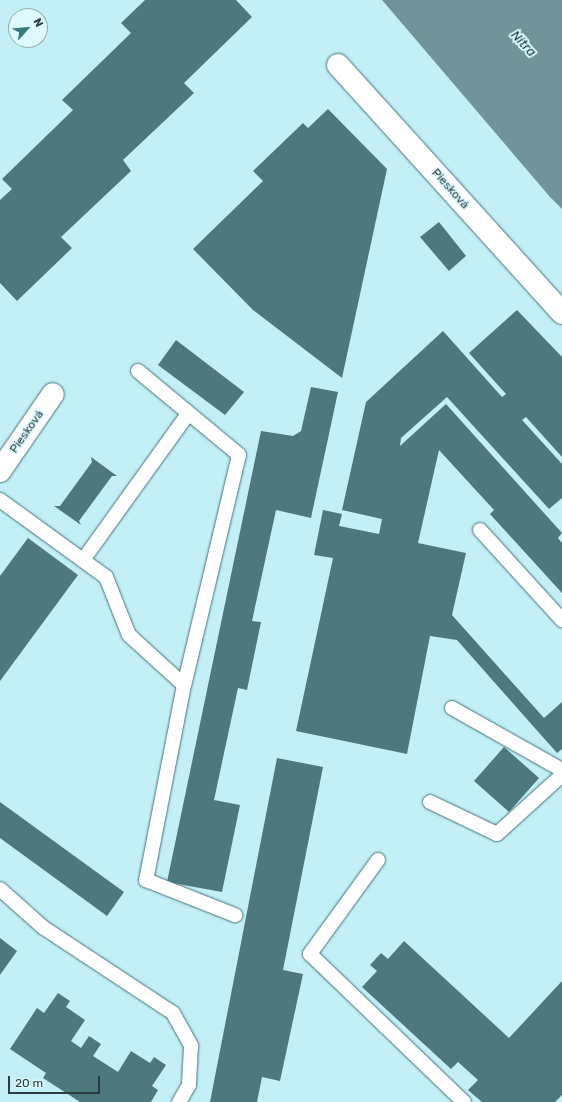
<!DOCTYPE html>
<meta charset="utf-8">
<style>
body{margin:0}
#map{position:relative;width:562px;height:1102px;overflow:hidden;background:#c2f0f6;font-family:Rubik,sans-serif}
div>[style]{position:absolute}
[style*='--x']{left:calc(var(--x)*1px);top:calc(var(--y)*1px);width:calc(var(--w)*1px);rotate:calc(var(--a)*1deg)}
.water>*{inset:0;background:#709499}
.building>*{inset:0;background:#4d787e}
.roads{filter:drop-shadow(0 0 1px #497479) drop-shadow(0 0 1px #497479)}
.lane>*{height:14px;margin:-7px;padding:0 7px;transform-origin:7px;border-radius:7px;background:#fff}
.street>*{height:22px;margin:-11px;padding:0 11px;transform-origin:11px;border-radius:11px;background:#fff}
span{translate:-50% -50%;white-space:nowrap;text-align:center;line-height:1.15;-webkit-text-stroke:4px #defafd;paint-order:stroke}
.street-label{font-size:12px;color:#2a3d3f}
.water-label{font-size:13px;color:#0d3337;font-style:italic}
.north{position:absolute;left:8px;top:8px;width:40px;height:40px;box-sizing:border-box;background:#defafd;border:1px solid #96aeb1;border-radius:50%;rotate:63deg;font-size:11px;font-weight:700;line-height:16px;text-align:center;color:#2a3d3f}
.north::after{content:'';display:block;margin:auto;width:14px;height:18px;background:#357c85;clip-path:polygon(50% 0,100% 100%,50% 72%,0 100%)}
.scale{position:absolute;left:8px;top:1076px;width:92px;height:18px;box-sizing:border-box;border:2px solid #2a3d3f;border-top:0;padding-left:5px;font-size:12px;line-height:14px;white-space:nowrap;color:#2a3d3f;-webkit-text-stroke:3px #defafd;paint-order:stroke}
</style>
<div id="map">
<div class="water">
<i style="clip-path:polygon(382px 0,562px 0,562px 209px,550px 197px)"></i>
</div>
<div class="building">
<i style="clip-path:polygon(145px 0,236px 0,252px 17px,184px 83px,194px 93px,123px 160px,131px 171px,61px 237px,72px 248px,17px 301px,0 283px,0 200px,12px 189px,2px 179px,73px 110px,62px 100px,131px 33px,121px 23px)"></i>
<i style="clip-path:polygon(328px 109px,387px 169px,342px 378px,253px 310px,193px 249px,263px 181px,253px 171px,303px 123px,308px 128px)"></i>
<i style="clip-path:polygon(439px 222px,466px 256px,449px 271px,420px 237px)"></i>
<i style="clip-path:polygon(517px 310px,562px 357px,562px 457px,526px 417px,522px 420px,562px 464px,562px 498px,549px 509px,447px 397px,401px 438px,400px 446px,446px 404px,562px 533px,558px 538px,562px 543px,562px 593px,490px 514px,494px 510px,439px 450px,418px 543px,466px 553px,452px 615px,544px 718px,562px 702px,562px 749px,557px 753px,457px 640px,430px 636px,407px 754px,296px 731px,333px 558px,314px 555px,323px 510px,342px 514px,339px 526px,379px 534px,382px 519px,342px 510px,366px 402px,443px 331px,502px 397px,506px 394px,469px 353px)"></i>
<i style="clip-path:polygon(176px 340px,244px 392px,225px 415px,158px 365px)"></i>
<i style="clip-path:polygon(311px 387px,338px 392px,311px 518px,276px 510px,252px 621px,261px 622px,247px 690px,238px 688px,214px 800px,240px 805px,222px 892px,167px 882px,261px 431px,293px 436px,301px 431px)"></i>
<i style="clip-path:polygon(91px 457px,117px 476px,112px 476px,79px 521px,81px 525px,54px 506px,60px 506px,92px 462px)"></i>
<i style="clip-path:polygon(28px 538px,78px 575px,0 681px,0 576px)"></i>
<i style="clip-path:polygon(504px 747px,539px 778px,509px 812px,474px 781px)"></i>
<i style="clip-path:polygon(277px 758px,323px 767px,283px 970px,303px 974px,280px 1081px,262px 1077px,257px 1102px,210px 1102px)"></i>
<i style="clip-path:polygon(0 802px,124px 892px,107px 916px,0 838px)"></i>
<i style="clip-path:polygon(0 938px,17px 951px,0 975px)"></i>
<i style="clip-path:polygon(404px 941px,509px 1038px,562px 981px,562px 1095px,555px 1102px,482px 1102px,468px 1090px,478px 1080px,458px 1062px,451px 1069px,362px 987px,377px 971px,370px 965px,381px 953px,388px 959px)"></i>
<i style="clip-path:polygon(58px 993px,70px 1001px,66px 1007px,85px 1020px,71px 1041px,81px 1048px,89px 1036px,101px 1044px,93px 1056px,118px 1072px,131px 1051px,150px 1063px,154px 1057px,166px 1065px,152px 1086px,158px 1090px,151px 1102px,80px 1102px,43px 1078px,46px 1073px,10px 1049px,37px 1008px,44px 1013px)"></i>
</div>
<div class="roads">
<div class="lane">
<i style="--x:138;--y:371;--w:131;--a:39.7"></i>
<i style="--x:239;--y:455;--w:236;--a:103.4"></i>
<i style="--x:0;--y:500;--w:131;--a:36"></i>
<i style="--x:106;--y:577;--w:62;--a:68.4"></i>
<i style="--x:129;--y:635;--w:74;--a:42.3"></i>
<i style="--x:184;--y:685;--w:199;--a:101"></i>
<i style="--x:146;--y:880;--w:96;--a:21.5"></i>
<i style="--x:480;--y:530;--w:122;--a:47.7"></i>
<i style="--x:83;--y:560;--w:180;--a:-54.3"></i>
<i style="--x:452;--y:708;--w:126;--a:29.4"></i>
<i style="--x:430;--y:802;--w:74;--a:25.5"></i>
<i style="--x:497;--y:834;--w:88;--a:-42.2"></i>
<i style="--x:378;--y:860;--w:116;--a:125.9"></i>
<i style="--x:310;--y:954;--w:214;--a:43.9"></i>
<i style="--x:0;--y:889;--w:59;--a:41.6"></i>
<i style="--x:44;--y:928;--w:154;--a:33.4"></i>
<i style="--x:173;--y:1013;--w:38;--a:61"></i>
<i style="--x:191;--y:1046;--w:39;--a:93"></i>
<i style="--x:189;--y:1085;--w:20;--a:120"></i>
</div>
<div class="street">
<i style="--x:338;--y:65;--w:334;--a:47.9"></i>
<i style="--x:0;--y:471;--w:93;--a:-55.5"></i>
</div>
</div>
<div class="street-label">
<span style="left:450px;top:189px;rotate:48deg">Piesková</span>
<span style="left:27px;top:432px;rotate:-55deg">Piesková</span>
</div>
<div class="water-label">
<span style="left:523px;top:44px;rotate:47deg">Nitra</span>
</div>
<div class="north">N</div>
<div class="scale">20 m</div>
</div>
